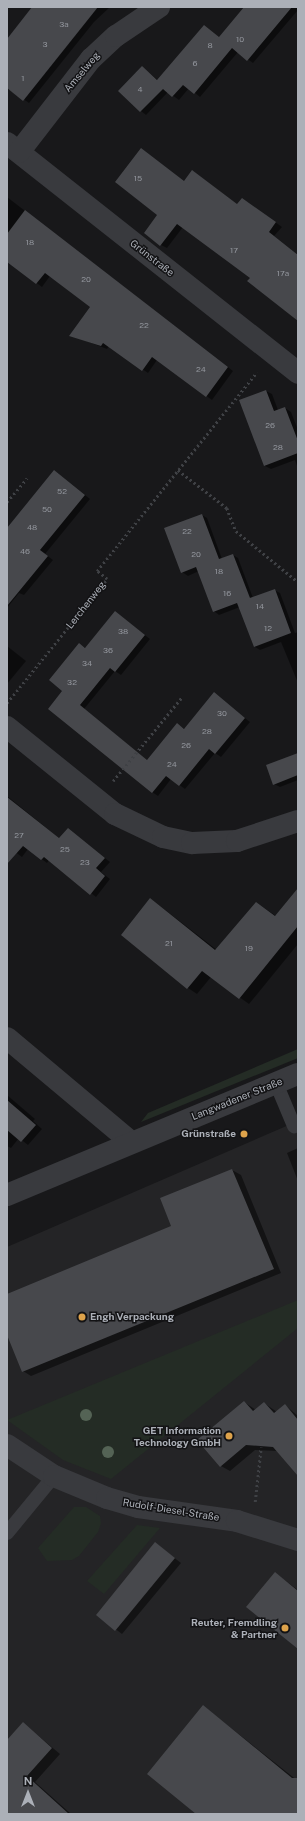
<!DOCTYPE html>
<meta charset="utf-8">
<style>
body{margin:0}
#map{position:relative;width:305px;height:1821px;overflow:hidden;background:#18181a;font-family:"Public Sans",sans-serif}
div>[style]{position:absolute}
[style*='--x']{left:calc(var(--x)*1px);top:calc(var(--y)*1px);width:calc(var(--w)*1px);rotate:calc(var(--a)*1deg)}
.built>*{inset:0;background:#242426}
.green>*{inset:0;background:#242c25}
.shadow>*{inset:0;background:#0007}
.building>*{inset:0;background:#47484c}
.path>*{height:2.5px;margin-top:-1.25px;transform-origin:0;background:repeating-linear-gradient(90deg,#3f4145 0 2px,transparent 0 5px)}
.service>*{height:14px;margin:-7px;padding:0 7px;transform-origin:7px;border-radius:7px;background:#393a3e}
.minor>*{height:22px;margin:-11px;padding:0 11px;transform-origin:11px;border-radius:11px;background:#393a3e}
.trees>*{width:12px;height:12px;margin:-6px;border-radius:50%;background:#546355}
.dots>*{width:11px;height:11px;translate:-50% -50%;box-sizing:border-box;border:2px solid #131315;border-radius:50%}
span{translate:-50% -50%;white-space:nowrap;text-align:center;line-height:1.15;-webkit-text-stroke:3px #131315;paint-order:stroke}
.number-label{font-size:8px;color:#93969d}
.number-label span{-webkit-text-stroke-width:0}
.street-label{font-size:10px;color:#acb0b8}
.poi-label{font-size:10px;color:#acb0b8;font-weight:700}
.right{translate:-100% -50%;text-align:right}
.left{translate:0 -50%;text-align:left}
.frame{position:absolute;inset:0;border:8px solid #acb0b8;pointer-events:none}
.north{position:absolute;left:8px;top:1773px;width:40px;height:40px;-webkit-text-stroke:3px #131315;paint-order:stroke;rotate:0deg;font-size:11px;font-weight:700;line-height:16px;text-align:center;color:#acb0b8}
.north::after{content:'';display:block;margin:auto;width:14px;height:18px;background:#acb0b8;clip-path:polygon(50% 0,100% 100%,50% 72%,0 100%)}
</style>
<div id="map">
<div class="built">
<i style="clip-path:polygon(298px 1121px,298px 1814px,7px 1814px,7px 1247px)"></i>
</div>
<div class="green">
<i style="clip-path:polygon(298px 1049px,298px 1058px,141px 1122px,148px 1113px)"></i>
<i style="clip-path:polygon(298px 1300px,298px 1328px,111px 1479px,63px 1460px,7px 1420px)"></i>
<i style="clip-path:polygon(74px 1507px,86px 1507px,100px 1516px,101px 1523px,98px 1532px,79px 1556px,72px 1560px,47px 1561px,38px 1548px)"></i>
<i style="clip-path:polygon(137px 1525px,160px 1528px,104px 1594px,87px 1581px)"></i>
</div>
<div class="shadow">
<i style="clip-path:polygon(33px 7px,110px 7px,94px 22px,29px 103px,9px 89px,7px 92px,7px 41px)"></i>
<i style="clip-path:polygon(245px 7px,298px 7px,298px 10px,253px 63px,238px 52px,200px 97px,189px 88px,179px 100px,168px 92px,146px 115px,141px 111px,142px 67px,158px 80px,204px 26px,220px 38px)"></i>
<i style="clip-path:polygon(193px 171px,238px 205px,243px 199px,282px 227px,274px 236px,298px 255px,298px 320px,251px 278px,183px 227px,167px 248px,161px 245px,185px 181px)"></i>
<i style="clip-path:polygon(7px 197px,233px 371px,212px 400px,157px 360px,148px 373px,109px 346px,107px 349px,71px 335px,92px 307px,50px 276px,42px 287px,7px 261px)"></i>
<i style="clip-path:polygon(266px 391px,272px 394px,278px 410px,285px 408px,291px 412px,298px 430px,298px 469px,295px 460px,271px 469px,265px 466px)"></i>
<i style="clip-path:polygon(55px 471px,90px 499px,45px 554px,53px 560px,24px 595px,19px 593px,7px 608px,7px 544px)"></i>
<i style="clip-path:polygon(202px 515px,207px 518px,222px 559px,233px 555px,238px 558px,253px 598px,274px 590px,280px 593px,295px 633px,298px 632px,298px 683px,281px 642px,260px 650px,255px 647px,240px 607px,219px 615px,214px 611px,199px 571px,188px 576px,182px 572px)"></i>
<i style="clip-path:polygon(116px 613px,150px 639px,121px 675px,115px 671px,84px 709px,148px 761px,178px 725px,185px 729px,214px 694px,250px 722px,221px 757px,215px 753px,185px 789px,171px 779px,158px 796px,152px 792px,64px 691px,79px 644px,86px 648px)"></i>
<i style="clip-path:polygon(7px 646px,26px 661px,7px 684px)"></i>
<i style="clip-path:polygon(298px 755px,298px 780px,280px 787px,274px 784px)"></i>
<i style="clip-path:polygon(7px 796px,60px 839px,68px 829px,110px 862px,101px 872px,110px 879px,96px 897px,49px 860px,47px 863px,28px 849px,22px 857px,7px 846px)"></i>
<i style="clip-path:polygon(298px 889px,298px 944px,249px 1004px,211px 977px,197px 994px,188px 988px,151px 899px,217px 950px,257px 903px,276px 916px)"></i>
<i style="clip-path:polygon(7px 1095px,35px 1119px,33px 1121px,42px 1129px,28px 1145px,19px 1138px,11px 1148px,7px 1146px)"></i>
<i style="clip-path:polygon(298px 1148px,298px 1181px,287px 1153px)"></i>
<i style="clip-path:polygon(232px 1170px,241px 1175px,281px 1273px,31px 1376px,23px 1371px,7px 1333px,7px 1295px,173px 1226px)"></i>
<i style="clip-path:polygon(244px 1402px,256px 1410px,264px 1403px,277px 1412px,285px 1405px,298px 1416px,298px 1474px,278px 1451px,255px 1450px,230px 1471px,221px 1466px)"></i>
<i style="clip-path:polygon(155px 1543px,181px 1563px,122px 1634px,97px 1615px)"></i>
<i style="clip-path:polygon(275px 1573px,298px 1590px,298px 1648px)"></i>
<i style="clip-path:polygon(203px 1706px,298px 1781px,298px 1814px,197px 1814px)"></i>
<i style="clip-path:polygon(23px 1723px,60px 1754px,35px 1782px,71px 1814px,7px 1814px,7px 1741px)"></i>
</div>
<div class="building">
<i style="clip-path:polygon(32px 7px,98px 7px,23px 101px,7px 88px,7px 39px)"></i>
<i style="clip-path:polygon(244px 7px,292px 7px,247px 61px,232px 48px,194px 94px,183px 85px,172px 97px,163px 89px,140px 112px,118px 91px,142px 66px,157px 80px,204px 25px,219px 37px)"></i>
<i style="clip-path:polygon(141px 148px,184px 181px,192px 170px,237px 204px,242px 198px,276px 222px,269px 232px,298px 255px,298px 321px,247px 281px,250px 278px,177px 224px,160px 246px,144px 233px,157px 215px,115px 182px)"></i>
<i style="clip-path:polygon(25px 210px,228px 367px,206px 397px,152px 357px,142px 371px,103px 343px,101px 346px,69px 336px,90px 307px,45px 273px,36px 284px,7px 262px,7px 234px)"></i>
<i style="clip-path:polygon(266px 390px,274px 411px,285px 407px,298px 441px,298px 453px,264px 466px,239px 400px)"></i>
<i style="clip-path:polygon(54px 470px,85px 495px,40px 550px,48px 556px,7px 606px,7px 528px)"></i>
<i style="clip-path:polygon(202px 514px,219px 559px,233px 554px,250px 598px,247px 599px,275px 589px,291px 633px,254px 647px,237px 603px,213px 612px,196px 567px,181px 573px,164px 528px)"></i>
<i style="clip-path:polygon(115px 611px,145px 635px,115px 672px,110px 668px,80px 705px,147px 760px,177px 723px,184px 729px,214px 692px,245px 718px,215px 754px,209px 749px,179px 786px,166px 776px,152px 793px,48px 709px,62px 691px,49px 680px,79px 643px,85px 648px)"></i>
<i style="clip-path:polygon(298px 753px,298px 775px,273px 785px,266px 765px)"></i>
<i style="clip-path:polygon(7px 797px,59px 838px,68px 828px,105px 858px,96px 868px,105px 876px,90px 895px,44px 857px,41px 860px,23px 846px,7px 864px)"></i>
<i style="clip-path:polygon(298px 888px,298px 926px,239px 999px,202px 971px,187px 989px,121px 935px,150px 898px,215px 950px,256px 902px,275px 916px)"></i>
<i style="clip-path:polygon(7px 1100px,36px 1125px,21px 1142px,7px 1130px)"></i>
<i style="clip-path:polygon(232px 1169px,274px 1269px,22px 1372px,7px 1335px,7px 1294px,171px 1226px,160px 1198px)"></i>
<i style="clip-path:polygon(244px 1401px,253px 1411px,264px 1402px,274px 1413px,285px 1404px,298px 1420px,298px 1476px,273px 1447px,246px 1445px,220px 1467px,197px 1440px)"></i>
<i style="clip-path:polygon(155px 1542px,175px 1558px,115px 1631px,96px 1615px)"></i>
<i style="clip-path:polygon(275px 1572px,298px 1591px,298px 1649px,246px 1607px)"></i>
<i style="clip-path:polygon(203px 1705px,292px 1778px,298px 1778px,298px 1814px,196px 1814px,147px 1774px)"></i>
<i style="clip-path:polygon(23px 1722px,52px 1748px,27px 1776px,69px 1814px,7px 1814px,7px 1740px)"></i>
</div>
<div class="path">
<i style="--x:178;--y:470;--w:62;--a:37.8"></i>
<i style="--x:227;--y:508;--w:25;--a:69"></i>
<i style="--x:236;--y:531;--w:80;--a:39.4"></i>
<i style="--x:7;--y:502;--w:31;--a:-50"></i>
<i style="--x:7;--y:703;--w:159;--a:-51.1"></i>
<i style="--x:107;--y:579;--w:13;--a:-141"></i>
<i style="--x:97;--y:571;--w:255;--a:-51.2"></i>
<i style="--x:113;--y:781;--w:109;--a:-50.6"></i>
<i style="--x:255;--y:1502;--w:55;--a:-83.8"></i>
</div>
<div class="service">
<i style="--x:276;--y:1083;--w:47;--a:67.3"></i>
<i style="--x:7;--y:1533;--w:74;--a:-50.5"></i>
</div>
<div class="minor">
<i style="--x:7;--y:143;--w:371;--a:38.3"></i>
<i style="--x:19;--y:152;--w:118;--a:-52.3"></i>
<i style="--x:91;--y:59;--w:34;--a:-43"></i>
<i style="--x:116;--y:36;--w:52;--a:-34"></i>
<i style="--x:7;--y:727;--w:139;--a:38.9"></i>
<i style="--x:115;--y:814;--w:53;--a:25.6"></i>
<i style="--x:163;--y:837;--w:30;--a:12"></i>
<i style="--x:192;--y:843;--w:45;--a:-2.5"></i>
<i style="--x:237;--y:841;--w:64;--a:-18.2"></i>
<i style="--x:7;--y:1038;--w:162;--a:40"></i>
<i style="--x:7;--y:1195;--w:315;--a:-22.6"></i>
<i style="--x:7;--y:1445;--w:56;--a:33.4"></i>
<i style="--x:54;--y:1476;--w:57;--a:22.5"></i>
<i style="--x:107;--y:1498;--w:32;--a:16"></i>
<i style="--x:138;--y:1507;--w:100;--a:8"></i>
<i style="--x:237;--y:1521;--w:64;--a:17.3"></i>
</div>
<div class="trees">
<i style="left:86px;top:1415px"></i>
<i style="left:108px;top:1452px"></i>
</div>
<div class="dots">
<i style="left:244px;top:1134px;background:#dea34b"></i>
<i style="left:82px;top:1317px;background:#dea34b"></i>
<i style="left:229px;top:1436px;background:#dea34b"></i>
<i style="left:285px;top:1628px;background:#dea34b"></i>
</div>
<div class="number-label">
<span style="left:64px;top:25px">3a</span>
<span style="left:240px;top:40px">10</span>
<span style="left:45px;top:45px">3</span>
<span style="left:210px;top:46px">8</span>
<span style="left:195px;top:64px">6</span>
<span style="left:23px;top:79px">1</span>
<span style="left:140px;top:90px">4</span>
<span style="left:138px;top:179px">15</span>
<span style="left:30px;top:243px">18</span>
<span style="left:234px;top:251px">17</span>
<span style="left:283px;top:274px">17a</span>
<span style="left:86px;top:280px">20</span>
<span style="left:144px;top:326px">22</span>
<span style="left:201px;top:370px">24</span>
<span style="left:270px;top:426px">26</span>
<span style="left:278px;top:448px">28</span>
<span style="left:62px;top:492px">52</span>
<span style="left:47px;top:510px">50</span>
<span style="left:32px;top:528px">48</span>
<span style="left:187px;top:532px">22</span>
<span style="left:25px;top:552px">46</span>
<span style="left:196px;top:555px">20</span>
<span style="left:219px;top:572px">18</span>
<span style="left:227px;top:594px">16</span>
<span style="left:260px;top:607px">14</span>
<span style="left:268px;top:629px">12</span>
<span style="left:123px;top:632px">38</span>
<span style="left:108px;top:651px">36</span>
<span style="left:87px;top:664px">34</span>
<span style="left:72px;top:683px">32</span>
<span style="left:222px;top:714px">30</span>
<span style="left:207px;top:732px">28</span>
<span style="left:186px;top:746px">26</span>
<span style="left:172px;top:765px">24</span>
<span style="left:19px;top:836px">27</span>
<span style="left:65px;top:850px">25</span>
<span style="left:85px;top:863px">23</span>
<span style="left:169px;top:944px">21</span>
<span style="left:249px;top:949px">19</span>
</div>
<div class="street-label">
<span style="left:82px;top:72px;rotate:-50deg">Amselweg</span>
<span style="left:152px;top:258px;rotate:38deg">Grünstraße</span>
<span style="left:86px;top:605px;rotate:-52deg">Lerchenweg</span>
<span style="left:237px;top:1099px;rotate:-22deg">Langwadener Straße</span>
<span style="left:171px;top:1510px;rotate:9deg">Rudolf-Diesel-Straße</span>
</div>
<div class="poi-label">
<span class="right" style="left:236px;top:1134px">Grünstraße</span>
<span class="left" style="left:90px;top:1317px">Engh Verpackung</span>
<span class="right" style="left:221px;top:1436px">GET Information<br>Technology GmbH</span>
<span class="right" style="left:277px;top:1628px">Reuter, Fremdling<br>&amp; Partner</span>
</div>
<div class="frame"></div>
<div class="north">N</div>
</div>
